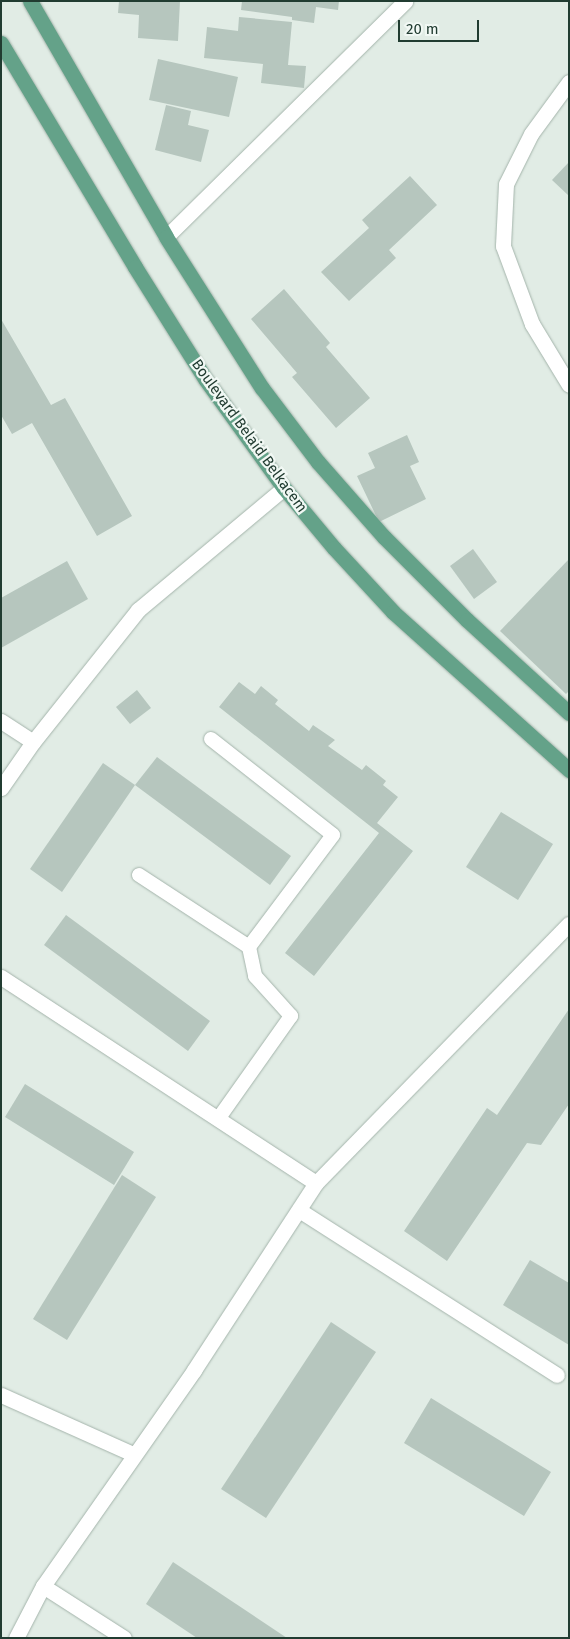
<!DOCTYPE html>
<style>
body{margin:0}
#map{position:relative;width:570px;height:1639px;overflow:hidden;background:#e1ece5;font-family:"Fira Sans",sans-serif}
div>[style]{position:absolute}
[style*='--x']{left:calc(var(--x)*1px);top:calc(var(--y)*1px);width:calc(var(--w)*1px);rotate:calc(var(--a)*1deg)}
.building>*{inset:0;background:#b6c6be}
.roads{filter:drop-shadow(0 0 1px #a4b4ab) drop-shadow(0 0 1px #a4b4ab)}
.lane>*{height:14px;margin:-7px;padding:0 7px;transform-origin:7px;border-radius:7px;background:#fff}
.street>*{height:15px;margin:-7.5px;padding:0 7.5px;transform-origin:7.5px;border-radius:7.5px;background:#fff}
.primary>*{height:15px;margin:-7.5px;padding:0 7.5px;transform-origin:7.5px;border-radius:7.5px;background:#64a289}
span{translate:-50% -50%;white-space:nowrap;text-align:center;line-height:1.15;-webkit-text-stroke:4.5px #f1f8f4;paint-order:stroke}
.street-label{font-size:15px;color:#213c31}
.frame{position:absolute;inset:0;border:2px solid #213c31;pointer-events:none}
.scale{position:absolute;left:398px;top:20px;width:81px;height:22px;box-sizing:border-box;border:2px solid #213c31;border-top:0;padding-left:6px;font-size:15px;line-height:18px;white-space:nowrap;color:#213c31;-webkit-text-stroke:4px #f1f8f4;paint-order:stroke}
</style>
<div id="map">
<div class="building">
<i style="clip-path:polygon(119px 1px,180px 1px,178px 41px,138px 38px,139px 15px,118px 13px)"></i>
<i style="clip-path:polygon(242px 1px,339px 1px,338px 10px,316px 7px,314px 23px,292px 20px,292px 17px,241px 10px)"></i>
<i style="clip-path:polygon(239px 17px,292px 22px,288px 65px,306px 66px,304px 88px,261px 83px,263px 64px,204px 58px,207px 27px,238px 31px)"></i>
<i style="clip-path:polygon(158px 59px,238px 77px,229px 117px,149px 100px)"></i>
<i style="clip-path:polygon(166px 105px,191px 111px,188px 125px,209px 130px,201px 162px,155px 150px)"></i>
<i style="clip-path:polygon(569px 162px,569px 196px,552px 180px)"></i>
<i style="clip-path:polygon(410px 176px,437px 205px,389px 250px,396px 258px,349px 301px,321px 272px,369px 228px,362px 220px)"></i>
<i style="clip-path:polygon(284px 289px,330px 343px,326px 347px,370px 398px,336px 428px,292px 377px,297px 373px,251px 319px)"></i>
<i style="clip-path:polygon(1px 319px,51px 405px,65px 398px,132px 516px,97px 536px,32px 423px,12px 434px,1px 415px)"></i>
<i style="clip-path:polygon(407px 435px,419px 462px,410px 466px,426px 499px,379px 522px,357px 476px,375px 468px,368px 453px)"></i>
<i style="clip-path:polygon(473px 549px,497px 582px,474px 599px,450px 566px)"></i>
<i style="clip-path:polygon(569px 559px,569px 691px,566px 694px,500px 631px)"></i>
<i style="clip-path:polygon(67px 561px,88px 599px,1px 648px,1px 598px)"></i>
<i style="clip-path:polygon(239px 682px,255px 694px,261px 686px,278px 700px,275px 704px,309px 731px,313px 725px,335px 740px,328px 746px,362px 770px,366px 765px,386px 781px,383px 785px,398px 797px,377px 823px,413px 851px,314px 976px,285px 953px,379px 833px,219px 707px)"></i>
<i style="clip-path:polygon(137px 690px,151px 708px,130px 724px,116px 707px)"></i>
<i style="clip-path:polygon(157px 757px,291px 856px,270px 885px,135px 785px)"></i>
<i style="clip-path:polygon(103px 763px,135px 785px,62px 892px,30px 869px)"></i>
<i style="clip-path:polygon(501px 812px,553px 844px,518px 900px,466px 867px)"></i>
<i style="clip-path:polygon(66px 915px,210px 1021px,188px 1051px,44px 945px)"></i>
<i style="clip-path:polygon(569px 1009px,569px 1104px,541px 1145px,527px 1143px,447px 1261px,404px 1231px,487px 1108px,497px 1115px)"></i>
<i style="clip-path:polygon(25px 1084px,134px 1152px,114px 1185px,5px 1117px)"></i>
<i style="clip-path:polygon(122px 1175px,156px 1197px,67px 1340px,33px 1319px)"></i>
<i style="clip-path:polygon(530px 1260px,569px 1283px,569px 1345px,503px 1305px)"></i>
<i style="clip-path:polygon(331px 1322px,376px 1352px,266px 1518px,221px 1489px)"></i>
<i style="clip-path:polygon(431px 1398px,551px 1472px,524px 1516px,404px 1443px)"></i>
<i style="clip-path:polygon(173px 1562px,287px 1638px,197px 1638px,146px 1604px)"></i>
</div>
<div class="roads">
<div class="lane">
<i style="--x:211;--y:739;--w:155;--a:38.2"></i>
<i style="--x:333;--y:835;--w:140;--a:126.9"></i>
<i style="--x:139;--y:875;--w:131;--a:33.2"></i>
<i style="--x:249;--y:947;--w:30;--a:78"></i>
<i style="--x:255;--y:976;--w:54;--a:48"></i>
<i style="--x:291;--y:1016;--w:126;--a:125.3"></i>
</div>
<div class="street">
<i style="--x:569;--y:82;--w:64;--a:126.2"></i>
<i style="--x:531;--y:134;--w:56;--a:116.6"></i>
<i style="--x:506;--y:184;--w:62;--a:92.8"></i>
<i style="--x:503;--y:246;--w:83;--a:69.6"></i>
<i style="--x:532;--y:324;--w:71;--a:58.8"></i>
<i style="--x:166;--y:237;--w:336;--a:-44.6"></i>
<i style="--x:1;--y:721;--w:38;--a:33"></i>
<i style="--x:1;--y:788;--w:56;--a:-55.2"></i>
<i style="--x:33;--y:742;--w:169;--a:-51.5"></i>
<i style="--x:138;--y:610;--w:190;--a:-39.9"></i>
<i style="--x:1;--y:977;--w:376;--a:33.2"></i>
<i style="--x:299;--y:1210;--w:306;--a:32.6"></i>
<i style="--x:1;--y:1395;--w:145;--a:24.1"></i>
<i style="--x:43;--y:1586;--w:96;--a:32.7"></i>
<i style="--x:16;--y:1638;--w:59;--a:-62.6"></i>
<i style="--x:43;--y:1586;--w:264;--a:-55"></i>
<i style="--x:194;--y:1370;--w:223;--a:-56.9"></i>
<i style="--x:316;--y:1183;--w:362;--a:-45.7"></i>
</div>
<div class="primary">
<i style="--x:30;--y:1;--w:272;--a:60"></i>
<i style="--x:166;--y:237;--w:179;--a:57.6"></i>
<i style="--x:262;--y:388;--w:93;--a:52.9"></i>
<i style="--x:318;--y:462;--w:100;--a:48.7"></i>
<i style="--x:384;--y:537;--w:117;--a:45"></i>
<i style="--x:467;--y:620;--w:138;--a:42.4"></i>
<i style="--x:1;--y:43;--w:261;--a:59.1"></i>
<i style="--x:135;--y:267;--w:133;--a:57.9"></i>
<i style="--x:206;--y:380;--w:133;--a:54.2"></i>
<i style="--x:284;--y:488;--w:78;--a:50.2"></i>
<i style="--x:334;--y:548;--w:87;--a:47.3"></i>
<i style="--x:393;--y:612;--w:237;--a:41.9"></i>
</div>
</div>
<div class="street-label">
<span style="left:249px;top:436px;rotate:54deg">Boulevard Belaid Belkacem</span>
</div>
<div class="frame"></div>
<div class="scale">20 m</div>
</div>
